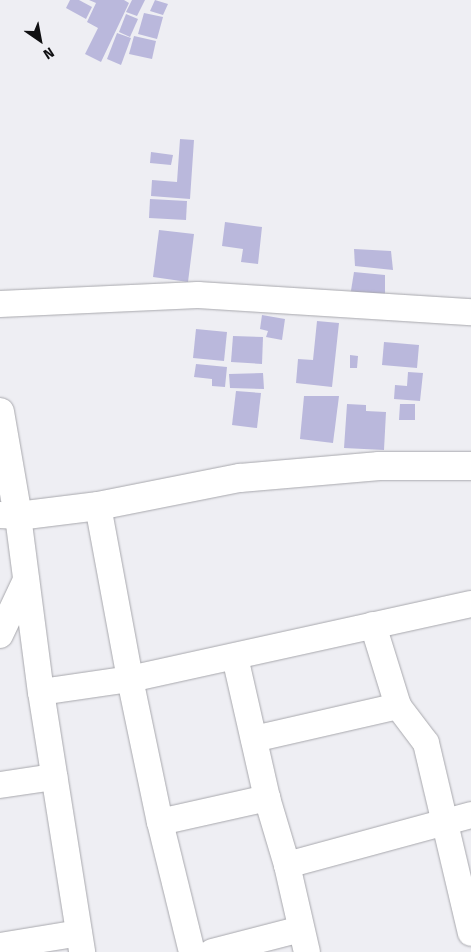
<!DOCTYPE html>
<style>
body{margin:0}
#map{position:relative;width:471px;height:952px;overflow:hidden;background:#eeeef3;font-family:"Fira Sans",sans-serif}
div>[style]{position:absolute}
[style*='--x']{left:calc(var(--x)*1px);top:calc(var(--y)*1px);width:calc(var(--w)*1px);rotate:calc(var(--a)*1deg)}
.building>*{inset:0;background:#bab8dc}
.roads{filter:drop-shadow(0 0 1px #a8a8ad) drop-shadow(0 0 1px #a8a8ad)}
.minor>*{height:26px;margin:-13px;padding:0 13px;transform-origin:13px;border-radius:13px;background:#fff}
.tertiary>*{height:28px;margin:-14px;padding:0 14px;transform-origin:14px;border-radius:14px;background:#fff}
span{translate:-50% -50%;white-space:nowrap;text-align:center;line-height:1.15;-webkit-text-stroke:4px #eeeef3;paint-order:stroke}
.north{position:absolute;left:15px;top:15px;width:50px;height:50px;-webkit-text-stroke:4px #eeeef3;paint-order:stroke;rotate:147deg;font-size:14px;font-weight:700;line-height:20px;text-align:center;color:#101012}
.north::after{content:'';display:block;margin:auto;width:18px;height:22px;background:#101012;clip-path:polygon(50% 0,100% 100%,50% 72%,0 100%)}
</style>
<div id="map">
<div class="building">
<i style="clip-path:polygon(70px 0,79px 0,92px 7px,86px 19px,66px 8px)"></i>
<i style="clip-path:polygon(89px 0,124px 0,129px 3px,101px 62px,85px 54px,98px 28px,87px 22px,96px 3px)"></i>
<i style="clip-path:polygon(132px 0,145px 0,137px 16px,126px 12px)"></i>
<i style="clip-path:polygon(155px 0,168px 4px,163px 15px,150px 11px)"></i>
<i style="clip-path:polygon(144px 13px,163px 17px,157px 39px,138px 34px)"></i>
<i style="clip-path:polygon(126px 14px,138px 19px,130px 37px,119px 32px)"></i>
<i style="clip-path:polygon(117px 33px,131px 38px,121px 65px,107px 59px)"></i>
<i style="clip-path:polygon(134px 36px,156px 41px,152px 59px,129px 54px)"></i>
<i style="clip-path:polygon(180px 139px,194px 140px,190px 199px,151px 196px,152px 180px,177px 182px)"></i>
<i style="clip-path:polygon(151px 152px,173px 155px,171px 165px,150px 163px)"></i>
<i style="clip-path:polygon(150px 199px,187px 201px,186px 220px,149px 218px)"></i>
<i style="clip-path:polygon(225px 222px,262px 227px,258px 264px,241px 262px,243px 249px,222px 246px)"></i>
<i style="clip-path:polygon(159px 230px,194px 234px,188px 282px,153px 277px)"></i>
<i style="clip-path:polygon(354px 249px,391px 251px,393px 270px,355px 266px)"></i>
<i style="clip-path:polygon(354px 272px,385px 275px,385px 306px,349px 303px)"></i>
<i style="clip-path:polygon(262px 315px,285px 319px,282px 340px,266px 337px,268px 331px,260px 329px)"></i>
<i style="clip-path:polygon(317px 321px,339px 323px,332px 387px,296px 383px,298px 359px,313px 360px)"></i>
<i style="clip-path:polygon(196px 329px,227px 332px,224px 361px,193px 358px)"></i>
<i style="clip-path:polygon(233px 336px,263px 337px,262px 364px,231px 362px)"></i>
<i style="clip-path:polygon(384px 342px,419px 345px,417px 368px,382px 365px)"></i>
<i style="clip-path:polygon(350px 355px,358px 356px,357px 368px,350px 368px)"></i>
<i style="clip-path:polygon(196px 364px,227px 367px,225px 387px,212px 386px,212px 379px,194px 377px)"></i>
<i style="clip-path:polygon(408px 372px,423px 373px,420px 401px,394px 399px,395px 385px,407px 386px)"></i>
<i style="clip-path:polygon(263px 373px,264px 389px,230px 388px,229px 374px)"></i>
<i style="clip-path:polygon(236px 391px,261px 393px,257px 428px,232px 425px)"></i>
<i style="clip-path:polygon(304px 396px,339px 396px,333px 443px,300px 439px)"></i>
<i style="clip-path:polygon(347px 404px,366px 405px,366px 411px,386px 412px,384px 450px,344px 448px)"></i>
<i style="clip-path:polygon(400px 404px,415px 404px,415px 420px,399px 420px)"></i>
</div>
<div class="roads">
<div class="minor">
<i style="--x:0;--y:304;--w:198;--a:-2.6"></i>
<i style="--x:198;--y:295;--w:274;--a:3.6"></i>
<i style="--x:98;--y:506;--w:176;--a:79.5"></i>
<i style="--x:130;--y:679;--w:146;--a:78.2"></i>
<i style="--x:160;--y:822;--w:134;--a:76.2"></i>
<i style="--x:0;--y:515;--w:18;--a:3"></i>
<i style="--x:18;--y:516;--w:177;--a:82.6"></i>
<i style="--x:41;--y:692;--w:263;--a:81"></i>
<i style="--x:373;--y:625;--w:85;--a:72.8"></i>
<i style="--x:398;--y:706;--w:46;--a:52.9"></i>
<i style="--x:426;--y:743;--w:195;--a:76.7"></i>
<i style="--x:0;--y:635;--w:61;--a:-64.7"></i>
<i style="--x:235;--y:657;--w:145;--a:77.2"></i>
<i style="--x:267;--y:798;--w:70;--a:73.4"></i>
<i style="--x:287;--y:865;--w:89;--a:77.1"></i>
<i style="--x:41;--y:692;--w:90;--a:-8.3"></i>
<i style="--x:130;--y:679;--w:349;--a:-12.4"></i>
<i style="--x:254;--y:739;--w:148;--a:-12.9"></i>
<i style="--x:0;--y:785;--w:55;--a:-8.4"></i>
<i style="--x:160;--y:822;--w:110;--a:-12.6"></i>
<i style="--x:287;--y:865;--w:191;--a:-15.2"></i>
<i style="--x:0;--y:946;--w:80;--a:-9.3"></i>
<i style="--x:212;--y:952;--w:92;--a:-14.5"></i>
</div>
<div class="tertiary">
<i style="--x:0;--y:412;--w:106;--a:80.2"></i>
<i style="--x:18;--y:516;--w:81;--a:-7.1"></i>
<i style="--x:98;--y:506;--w:145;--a:-11.2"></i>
<i style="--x:240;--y:478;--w:140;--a:-4.9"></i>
<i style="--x:379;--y:466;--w:92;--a:0"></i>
</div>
</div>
<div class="north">N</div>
</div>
